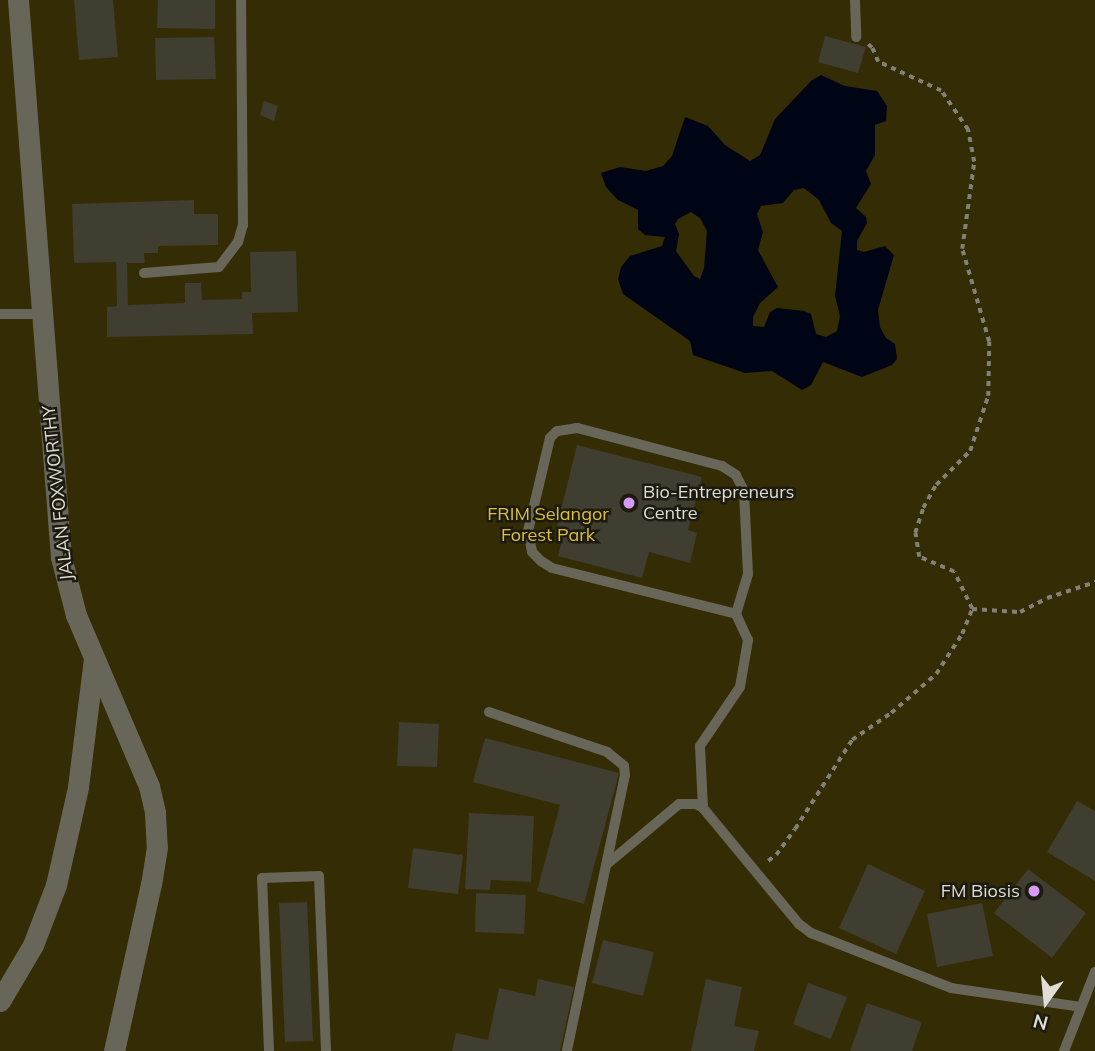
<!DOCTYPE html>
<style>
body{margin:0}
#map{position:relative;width:1095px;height:1051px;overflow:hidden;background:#1d1b10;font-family:Mulish,sans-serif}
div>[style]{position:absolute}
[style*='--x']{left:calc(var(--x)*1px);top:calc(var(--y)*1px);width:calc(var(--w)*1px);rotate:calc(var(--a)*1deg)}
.green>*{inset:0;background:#342c04}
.water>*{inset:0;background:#000515}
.building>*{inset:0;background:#403d31}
.path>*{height:3.5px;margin-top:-1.75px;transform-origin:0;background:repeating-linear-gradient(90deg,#828077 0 5px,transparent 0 10px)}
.lane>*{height:10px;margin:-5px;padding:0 5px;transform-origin:5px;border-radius:5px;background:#686658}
.street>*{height:21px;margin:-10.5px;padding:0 10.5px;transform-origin:10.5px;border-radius:10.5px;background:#686658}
.dots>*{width:19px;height:19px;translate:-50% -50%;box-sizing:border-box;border:4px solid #1d1b10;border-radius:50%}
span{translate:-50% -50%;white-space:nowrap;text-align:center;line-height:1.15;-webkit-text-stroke:5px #1d1b10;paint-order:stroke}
.street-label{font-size:18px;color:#dfddd6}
.poi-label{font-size:18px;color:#dfddd6}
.left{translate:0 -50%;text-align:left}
.right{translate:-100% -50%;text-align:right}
.park-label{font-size:18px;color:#dcc037}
.north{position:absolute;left:1011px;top:967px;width:70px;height:70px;-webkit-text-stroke:5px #1d1b10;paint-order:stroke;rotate:195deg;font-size:19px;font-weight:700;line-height:28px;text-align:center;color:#dfddd6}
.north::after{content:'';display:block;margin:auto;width:24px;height:32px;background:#dfddd6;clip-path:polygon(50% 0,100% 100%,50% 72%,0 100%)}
</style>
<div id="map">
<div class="green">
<i style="clip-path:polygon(0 0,1095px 0,1095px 1051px,0 1051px)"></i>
</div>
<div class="water">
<i style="clip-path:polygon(evenodd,821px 75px,845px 86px,877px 91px,887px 106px,886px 121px,875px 125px,875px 155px,866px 171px,871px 184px,856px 208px,866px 217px,867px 223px,857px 241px,857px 250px,864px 252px,885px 246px,894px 255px,878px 310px,880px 327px,886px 338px,895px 344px,897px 359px,892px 365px,862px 377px,823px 362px,811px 385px,802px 390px,772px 371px,745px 373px,693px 355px,690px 341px,623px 294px,618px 279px,621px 267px,630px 256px,662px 246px,665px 237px,645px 235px,638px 229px,638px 210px,618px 200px,606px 187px,601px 173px,620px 167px,646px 171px,663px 166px,672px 156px,685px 117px,708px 126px,725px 145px,750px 161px,760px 155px,775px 119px,812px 80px,821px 75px,804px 188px,819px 200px,831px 223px,842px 231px,835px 296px,840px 316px,837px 331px,826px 337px,816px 334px,811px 314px,804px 311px,777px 308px,770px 312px,764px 327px,753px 326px,753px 317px,760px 303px,778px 287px,758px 250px,763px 232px,757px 214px,761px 206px,783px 203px,794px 190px,804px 188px,821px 75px,691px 212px,700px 218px,707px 231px,704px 268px,700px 279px,694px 276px,676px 251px,679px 234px,675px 224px,678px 219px,691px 212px)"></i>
</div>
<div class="building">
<i style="clip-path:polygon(74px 0,113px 0,118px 57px,79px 60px)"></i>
<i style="clip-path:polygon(158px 0,215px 0,215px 29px,157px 28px)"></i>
<i style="clip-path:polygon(825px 36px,866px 47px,858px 73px,818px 62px)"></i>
<i style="clip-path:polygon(214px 37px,216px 79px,156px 80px,155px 38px)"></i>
<i style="clip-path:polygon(264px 101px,278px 106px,274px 121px,260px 115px)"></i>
<i style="clip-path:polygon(194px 200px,194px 214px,218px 214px,218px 245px,158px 246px,158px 253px,144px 253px,145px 263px,127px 263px,128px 305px,185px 303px,185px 283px,201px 283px,202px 300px,242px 299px,242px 292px,251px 292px,250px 252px,296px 251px,298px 312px,252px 313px,253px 334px,107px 337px,107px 307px,117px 306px,116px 262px,74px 263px,72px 204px)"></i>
<i style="clip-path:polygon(577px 445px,702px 477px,688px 530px,697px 533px,690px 563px,649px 552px,642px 578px,558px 556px,564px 532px,556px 530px)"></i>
<i style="clip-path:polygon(399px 722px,439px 724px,437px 767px,397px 766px)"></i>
<i style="clip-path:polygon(485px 738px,619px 773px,584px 904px,537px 891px,560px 805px,473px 782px)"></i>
<i style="clip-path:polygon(1077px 801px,1095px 811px,1095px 881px,1047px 852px)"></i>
<i style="clip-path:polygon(469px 813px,534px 816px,531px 882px,491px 880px,490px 890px,465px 889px)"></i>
<i style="clip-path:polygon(413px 848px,463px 855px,458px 894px,408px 888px)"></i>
<i style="clip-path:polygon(868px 864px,925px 891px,896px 954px,839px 928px)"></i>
<i style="clip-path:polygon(1028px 869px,1086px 913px,1052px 958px,994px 913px)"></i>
<i style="clip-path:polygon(476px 893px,526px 895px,524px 934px,475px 932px)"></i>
<i style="clip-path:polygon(307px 902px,313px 1041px,285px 1042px,279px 903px)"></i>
<i style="clip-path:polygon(982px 903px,993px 956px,937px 967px,927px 914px)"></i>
<i style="clip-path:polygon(603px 940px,654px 952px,643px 996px,592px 983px)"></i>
<i style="clip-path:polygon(538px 979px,574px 987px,560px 1051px,452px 1051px,456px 1033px,488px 1040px,499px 988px,535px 996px)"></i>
<i style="clip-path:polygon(706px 979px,742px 987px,734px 1026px,759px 1031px,754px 1051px,691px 1051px)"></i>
<i style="clip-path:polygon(808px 983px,847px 997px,831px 1039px,793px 1024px)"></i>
<i style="clip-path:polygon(867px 1003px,922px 1022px,912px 1051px,850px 1051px)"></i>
</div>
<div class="path">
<i style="--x:972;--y:609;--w:48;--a:3.6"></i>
<i style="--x:1020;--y:612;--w:30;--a:-27"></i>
<i style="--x:1047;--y:598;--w:51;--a:-18.4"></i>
<i style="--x:768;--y:861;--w:10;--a:-37"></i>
<i style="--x:776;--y:855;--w:32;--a:-54"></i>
<i style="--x:795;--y:829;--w:106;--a:-57.4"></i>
<i style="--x:852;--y:740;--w:47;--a:-34.7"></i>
<i style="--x:891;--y:713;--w:60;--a:-40.9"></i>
<i style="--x:936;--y:674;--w:48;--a:-57"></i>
<i style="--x:962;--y:634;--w:27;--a:-68"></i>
<i style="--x:972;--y:609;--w:41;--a:-115.9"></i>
<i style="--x:954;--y:572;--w:38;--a:-157"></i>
<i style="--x:919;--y:557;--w:24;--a:-99"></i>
<i style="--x:915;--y:533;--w:26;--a:-72"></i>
<i style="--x:923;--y:508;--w:26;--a:-61"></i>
<i style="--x:936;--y:485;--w:48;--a:-45"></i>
<i style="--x:970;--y:451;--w:58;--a:-71.9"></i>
<i style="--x:988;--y:396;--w:54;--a:-88.9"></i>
<i style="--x:989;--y:342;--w:97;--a:-106.2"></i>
<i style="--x:962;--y:249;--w:88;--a:-82.1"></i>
<i style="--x:974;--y:162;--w:33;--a:-101"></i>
<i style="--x:968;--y:130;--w:47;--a:-124.7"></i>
<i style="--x:941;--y:91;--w:69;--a:-155.3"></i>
<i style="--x:878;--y:62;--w:15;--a:-113"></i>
<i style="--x:872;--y:48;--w:6;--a:-141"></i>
</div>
<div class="lane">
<i style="--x:855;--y:0;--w:37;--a:88"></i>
<i style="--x:144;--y:273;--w:75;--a:-4.6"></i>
<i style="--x:219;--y:267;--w:31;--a:-53"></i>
<i style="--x:238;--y:242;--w:18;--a:-74"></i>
<i style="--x:243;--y:225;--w:225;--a:-90.5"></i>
<i style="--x:0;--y:314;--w:42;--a:0"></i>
<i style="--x:489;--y:712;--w:125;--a:18.7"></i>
<i style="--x:607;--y:752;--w:22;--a:39"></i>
<i style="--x:624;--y:766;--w:9;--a:84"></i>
<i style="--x:625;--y:775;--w:282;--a:101.9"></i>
<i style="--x:703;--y:808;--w:62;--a:-92.8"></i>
<i style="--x:700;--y:746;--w:71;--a:-55.9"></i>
<i style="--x:740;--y:687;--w:48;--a:-80.3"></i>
<i style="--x:748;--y:640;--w:29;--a:-115"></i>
<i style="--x:736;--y:614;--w:42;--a:-73.3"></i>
<i style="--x:748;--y:574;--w:83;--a:-92.8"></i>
<i style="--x:744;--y:491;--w:18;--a:-117"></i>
<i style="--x:736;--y:475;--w:17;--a:-147"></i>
<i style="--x:722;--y:466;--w:150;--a:-165.3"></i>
<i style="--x:577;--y:428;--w:20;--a:171"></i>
<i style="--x:557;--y:431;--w:10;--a:135"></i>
<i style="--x:550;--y:438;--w:96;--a:103.3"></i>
<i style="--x:528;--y:531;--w:21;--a:79"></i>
<i style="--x:532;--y:552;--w:13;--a:45"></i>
<i style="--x:541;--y:561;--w:13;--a:32"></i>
<i style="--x:552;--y:568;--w:190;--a:14"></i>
<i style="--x:606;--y:865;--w:95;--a:-39.9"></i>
<i style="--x:679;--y:804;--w:17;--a:0"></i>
<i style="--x:696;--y:804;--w:8;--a:30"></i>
<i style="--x:703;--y:808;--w:151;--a:50.4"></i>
<i style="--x:799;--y:924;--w:15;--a:37"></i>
<i style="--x:811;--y:933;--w:150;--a:21.4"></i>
<i style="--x:951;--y:988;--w:131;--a:8.3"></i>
<i style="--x:269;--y:1051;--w:173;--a:-92.3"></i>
<i style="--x:262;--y:878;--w:57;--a:-2"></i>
<i style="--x:319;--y:876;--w:175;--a:87.7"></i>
<i style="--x:1064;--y:1051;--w:85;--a:-68.6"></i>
</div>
<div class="street">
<i style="--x:18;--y:0;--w:559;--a:85.59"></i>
<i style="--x:61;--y:557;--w:60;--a:75.5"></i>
<i style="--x:76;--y:615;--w:186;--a:66.9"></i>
<i style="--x:149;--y:786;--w:28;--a:77"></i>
<i style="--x:155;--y:813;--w:34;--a:87"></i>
<i style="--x:157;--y:847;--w:37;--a:99"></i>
<i style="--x:151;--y:884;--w:171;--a:102.5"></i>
<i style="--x:0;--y:1001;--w:65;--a:-59.5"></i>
<i style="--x:33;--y:945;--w:64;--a:-69"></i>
<i style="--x:56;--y:885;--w:100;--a:-77.3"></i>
<i style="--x:78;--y:787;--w:129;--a:-82.9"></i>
</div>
<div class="dots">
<i style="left:629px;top:503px;background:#d69bfa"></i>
<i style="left:1034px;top:891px;background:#d69bfa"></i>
</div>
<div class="street-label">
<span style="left:58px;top:493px;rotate:-96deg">JALAN FOXWORTHY</span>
</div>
<div class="poi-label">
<span class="left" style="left:643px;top:503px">Bio-Entrepreneurs<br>Centre</span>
<span class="right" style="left:1020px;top:891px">FM Biosis</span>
</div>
<div class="park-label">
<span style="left:548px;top:525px">FRIM Selangor<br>Forest Park</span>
</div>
<div class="north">N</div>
</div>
